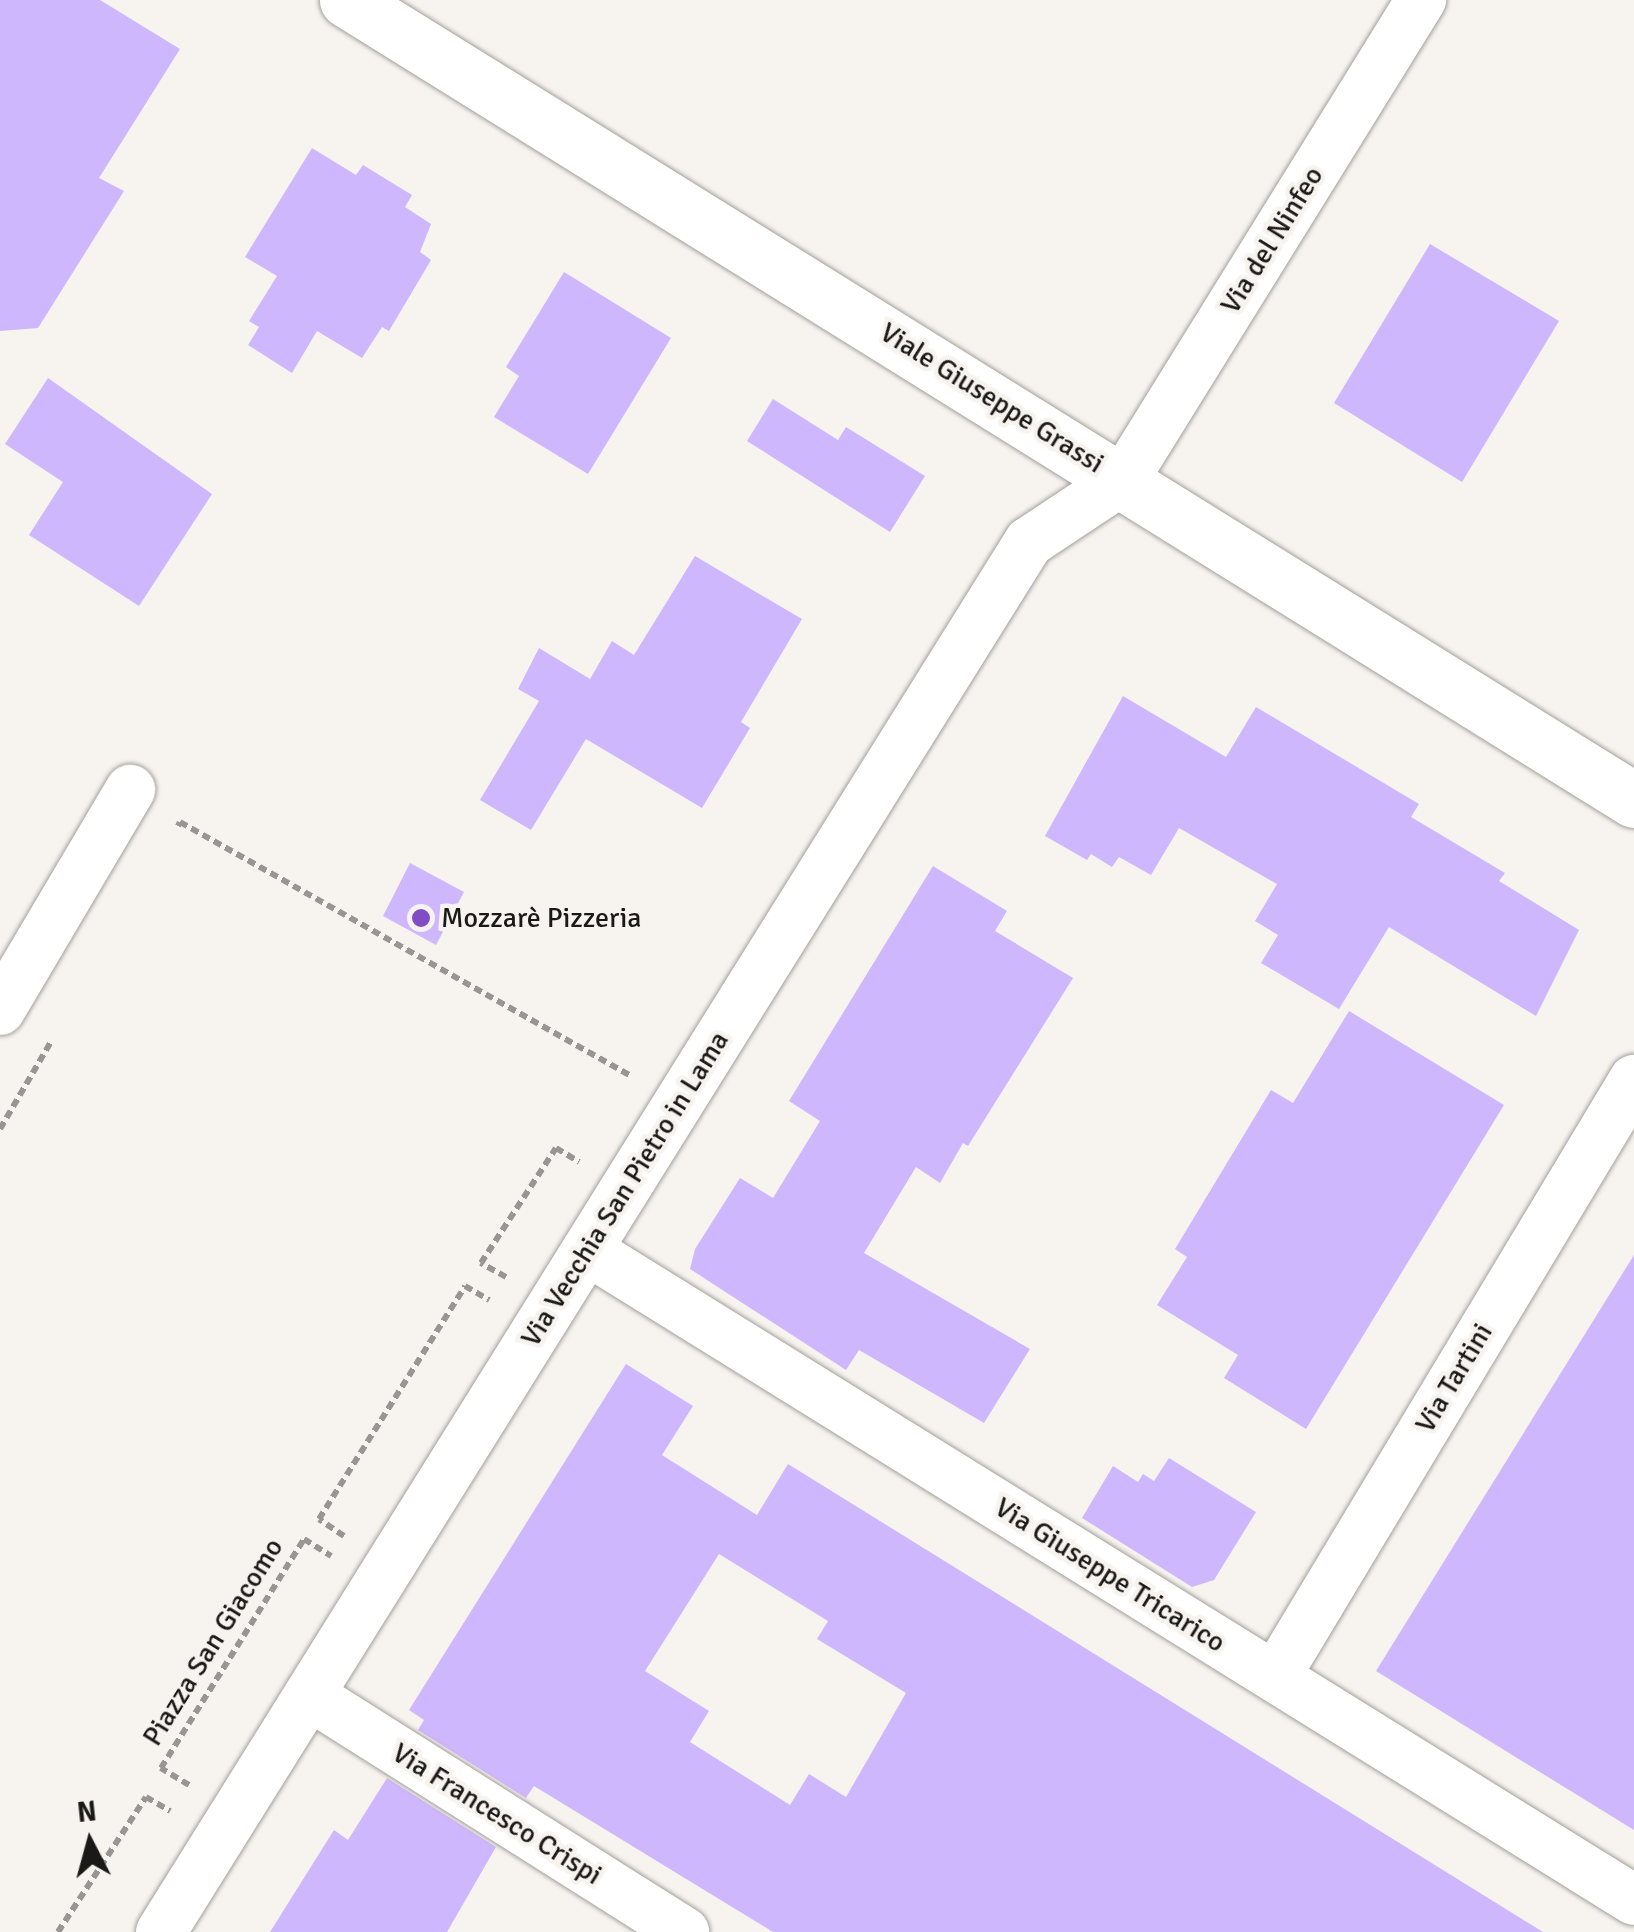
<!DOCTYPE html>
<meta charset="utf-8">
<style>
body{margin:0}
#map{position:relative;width:1634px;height:1932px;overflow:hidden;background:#f7f3ef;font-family:Signika,sans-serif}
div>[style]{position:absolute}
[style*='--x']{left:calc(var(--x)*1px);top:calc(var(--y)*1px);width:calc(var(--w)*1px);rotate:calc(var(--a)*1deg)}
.building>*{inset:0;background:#cfb7fd}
.path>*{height:6px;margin-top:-3px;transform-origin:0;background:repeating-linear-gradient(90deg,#989592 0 8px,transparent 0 13px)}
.roads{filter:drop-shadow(0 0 2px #a3a09c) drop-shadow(0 0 2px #a3a09c)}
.minor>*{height:50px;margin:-25px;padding:0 25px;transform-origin:25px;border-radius:25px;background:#fff}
.secondary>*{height:55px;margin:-27.5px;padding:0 27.5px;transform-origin:27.5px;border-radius:27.5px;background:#fff}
.dots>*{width:28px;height:28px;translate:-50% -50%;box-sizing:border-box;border:5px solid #f7f3ef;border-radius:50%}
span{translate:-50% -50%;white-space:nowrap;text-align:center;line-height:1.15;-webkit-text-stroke:9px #f7f3ef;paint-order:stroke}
.street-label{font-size:28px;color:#1a1917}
.poi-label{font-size:28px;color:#1a1917}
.left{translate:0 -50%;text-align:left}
.north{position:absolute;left:40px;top:1792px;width:100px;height:100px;-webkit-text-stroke:8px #f7f3ef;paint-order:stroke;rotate:354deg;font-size:28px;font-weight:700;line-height:40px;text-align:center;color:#1a1917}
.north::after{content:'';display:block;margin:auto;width:35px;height:45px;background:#1a1917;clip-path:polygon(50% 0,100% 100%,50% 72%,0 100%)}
</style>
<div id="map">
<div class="building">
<i style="clip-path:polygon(0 0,100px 0,180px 49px,99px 178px,124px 191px,38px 328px,0 331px)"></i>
<i style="clip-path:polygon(312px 148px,356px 175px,363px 165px,412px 195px,405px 207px,431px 224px,420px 252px,431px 260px,389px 331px,382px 327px,362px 358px,317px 331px,292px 373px,248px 345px,259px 327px,249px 321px,277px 276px,245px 257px)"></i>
<i style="clip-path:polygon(1430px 244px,1559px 321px,1462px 482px,1334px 403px)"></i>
<i style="clip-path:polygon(564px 272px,671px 338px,588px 474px,494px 417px,519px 376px,506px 367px)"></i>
<i style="clip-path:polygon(48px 378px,212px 494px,139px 606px,29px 535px,63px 482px,5px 444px)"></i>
<i style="clip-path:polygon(773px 399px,838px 440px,846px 427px,925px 476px,890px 532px,747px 441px)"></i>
<i style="clip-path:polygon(695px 556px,802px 619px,741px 722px,750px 728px,702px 808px,586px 739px,531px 830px,480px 800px,539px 701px,518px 689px,539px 648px,590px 679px,612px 641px,634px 655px)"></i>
<i style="clip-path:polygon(1123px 696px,1226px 757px,1256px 707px,1419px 804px,1411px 817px,1505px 873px,1499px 881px,1579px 930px,1536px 1016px,1389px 927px,1339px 1009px,1261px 963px,1278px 935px,1255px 921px,1277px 884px,1179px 828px,1151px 875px,1119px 857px,1112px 867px,1091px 854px,1087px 860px,1045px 836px)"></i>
<i style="clip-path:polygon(410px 863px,464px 892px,436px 945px,383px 916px)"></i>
<i style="clip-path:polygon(933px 866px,1007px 911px,995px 931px,1073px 978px,968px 1146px,963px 1143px,940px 1183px,916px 1167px,864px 1253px,1030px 1349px,984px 1423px,859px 1350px,846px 1370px,690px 1269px,695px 1249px,740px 1178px,773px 1198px,820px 1121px,789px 1101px)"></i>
<i style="clip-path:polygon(1349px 1011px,1504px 1105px,1306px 1429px,1224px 1378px,1238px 1355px,1157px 1305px,1187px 1257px,1175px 1249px,1271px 1090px,1293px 1103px)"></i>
<i style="clip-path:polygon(1634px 1255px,1634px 1830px,1376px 1671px)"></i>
<i style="clip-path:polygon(evenodd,626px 1364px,693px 1406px,662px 1455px,757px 1515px,788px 1464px,1543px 1932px,773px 1932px,534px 1786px,526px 1798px,418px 1730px,424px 1720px,409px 1710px,626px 1364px,719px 1554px,828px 1621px,817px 1639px,906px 1693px,846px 1797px,809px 1774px,790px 1805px,690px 1742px,709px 1711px,645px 1671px,719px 1554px)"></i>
<i style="clip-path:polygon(1169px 1458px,1256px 1512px,1214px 1580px,1192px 1587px,1082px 1518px,1113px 1466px,1138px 1482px,1143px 1474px,1154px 1481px)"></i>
<i style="clip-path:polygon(387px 1778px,496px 1847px,447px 1932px,270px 1932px,334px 1830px,348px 1840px)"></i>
</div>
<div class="path">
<i style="--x:178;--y:826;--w:4;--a:-63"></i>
<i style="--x:180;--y:822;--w:518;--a:29.39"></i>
<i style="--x:0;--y:1129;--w:103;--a:-59.7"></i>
<i style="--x:506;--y:1277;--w:29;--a:-151"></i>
<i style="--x:481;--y:1263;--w:137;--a:-56.9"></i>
<i style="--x:556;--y:1148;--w:27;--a:31"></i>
<i style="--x:344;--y:1536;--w:30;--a:-146"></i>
<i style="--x:319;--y:1519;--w:275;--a:-57.9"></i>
<i style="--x:465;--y:1286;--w:28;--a:30"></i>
<i style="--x:189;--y:1785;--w:33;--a:-149"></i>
<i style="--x:161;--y:1768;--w:270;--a:-58"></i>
<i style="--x:304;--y:1539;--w:32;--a:32"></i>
<i style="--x:58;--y:1932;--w:161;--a:-56.9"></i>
<i style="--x:146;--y:1797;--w:28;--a:30"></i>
</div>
<div class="roads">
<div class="minor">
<i style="--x:0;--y:1010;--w:256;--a:-59.4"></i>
<i style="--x:587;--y:1250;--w:1232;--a:31.83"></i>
<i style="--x:1275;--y:1677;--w:697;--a:-58.98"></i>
<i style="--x:309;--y:1695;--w:444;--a:32.3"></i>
<i style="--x:161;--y:1932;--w:1639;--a:-58.02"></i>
<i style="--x:1029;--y:542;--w:114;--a:-33.6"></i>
<i style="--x:1124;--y:479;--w:564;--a:-58.2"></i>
</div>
<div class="secondary">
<i style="--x:347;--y:0;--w:1515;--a:31.87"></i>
</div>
</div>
<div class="dots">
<i style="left:421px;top:918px;background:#804dc4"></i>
</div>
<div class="street-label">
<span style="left:1272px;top:240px;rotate:-58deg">Via del Ninfeo</span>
<span style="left:992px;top:398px;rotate:32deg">Viale Giuseppe Grassi</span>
<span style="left:625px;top:1189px;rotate:-58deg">Via Vecchia San Pietro in Lama</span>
<span style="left:1454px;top:1378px;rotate:-59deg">Via Tartini</span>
<span style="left:1110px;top:1575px;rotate:32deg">Via Giuseppe Tricarico</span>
<span style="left:213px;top:1642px;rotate:-58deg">Piazza San Giacomo</span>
<span style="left:497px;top:1814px;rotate:32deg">Via Francesco Crispi</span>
</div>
<div class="poi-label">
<span class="left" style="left:441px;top:918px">Mozzarè Pizzeria</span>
</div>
<div class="north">N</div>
</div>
